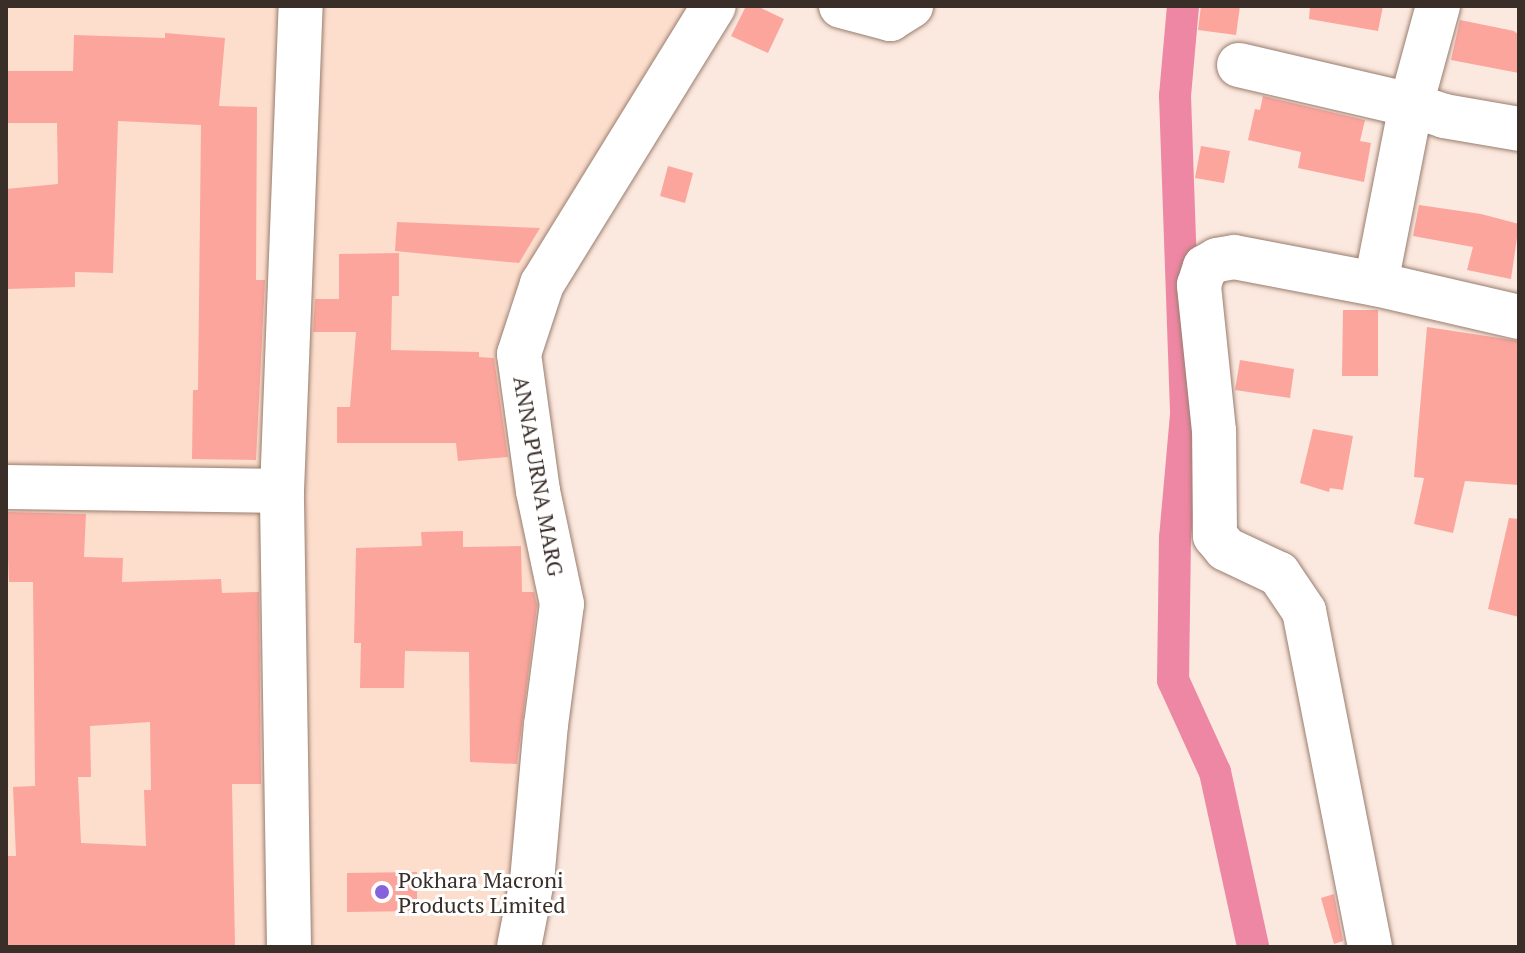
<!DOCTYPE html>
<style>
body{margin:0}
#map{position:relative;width:1525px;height:953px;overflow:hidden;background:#fbe8de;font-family:"PT Serif",serif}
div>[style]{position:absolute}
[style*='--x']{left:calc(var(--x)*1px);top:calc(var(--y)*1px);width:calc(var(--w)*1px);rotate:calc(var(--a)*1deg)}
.built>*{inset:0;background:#fddecd}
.canal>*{height:32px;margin:-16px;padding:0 16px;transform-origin:16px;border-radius:16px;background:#ee87a4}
.building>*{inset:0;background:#fba59d}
.roads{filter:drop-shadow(0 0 2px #997d6e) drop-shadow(0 0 2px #997d6e)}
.minor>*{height:44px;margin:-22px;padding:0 22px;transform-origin:22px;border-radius:22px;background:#fff}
.dots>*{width:22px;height:22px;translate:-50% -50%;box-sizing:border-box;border:4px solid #fff;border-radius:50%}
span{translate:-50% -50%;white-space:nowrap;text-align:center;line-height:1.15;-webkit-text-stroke:6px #fff;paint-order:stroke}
.street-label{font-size:22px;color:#3a2e28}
.poi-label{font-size:22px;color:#3a2e28}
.left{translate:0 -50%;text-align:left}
.frame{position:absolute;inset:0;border:8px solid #3a2e28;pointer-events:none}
</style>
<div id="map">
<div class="built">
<i style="clip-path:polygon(6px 6px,693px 6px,506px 308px,513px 402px,546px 561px,514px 947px,6px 947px)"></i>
</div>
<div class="canal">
<i style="--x:1183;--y:6;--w:90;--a:95.1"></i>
<i style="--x:1175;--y:96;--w:319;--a:88"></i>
<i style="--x:1186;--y:415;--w:123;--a:95.1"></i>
<i style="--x:1175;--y:538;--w:142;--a:90.8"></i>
<i style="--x:1173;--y:680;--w:101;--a:65.5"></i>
<i style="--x:1215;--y:772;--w:179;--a:77.7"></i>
</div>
<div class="building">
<i style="clip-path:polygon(746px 6px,757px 6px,784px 19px,768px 53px,731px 36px)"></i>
<i style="clip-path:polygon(1201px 6px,1240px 6px,1236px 35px,1198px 30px)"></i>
<i style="clip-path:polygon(1310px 6px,1383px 6px,1378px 31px,1309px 19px)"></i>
<i style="clip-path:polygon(1460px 20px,1514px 31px,1519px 35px,1519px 73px,1451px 60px)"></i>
<i style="clip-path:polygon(165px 33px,225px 38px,219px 106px,257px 107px,256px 280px,265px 280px,256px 460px,192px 459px,193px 390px,198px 390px,201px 125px,118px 121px,113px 273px,75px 272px,75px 287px,6px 289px,6px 189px,58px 184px,57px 123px,6px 123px,6px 71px,73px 71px,74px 35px,165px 38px)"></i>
<i style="clip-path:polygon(1263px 96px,1365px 120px,1360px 141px,1371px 143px,1364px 182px,1298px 168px,1301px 152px,1248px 140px,1255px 109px,1260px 110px)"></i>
<i style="clip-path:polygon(1201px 146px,1230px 151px,1224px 183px,1195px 178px)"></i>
<i style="clip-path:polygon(668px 166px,693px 173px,685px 203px,660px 196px)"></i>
<i style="clip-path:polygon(1419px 205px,1481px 214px,1519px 224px,1511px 279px,1467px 270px,1473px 247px,1413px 236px)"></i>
<i style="clip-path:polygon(397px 222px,540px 228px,519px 263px,395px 251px)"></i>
<i style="clip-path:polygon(399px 253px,399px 296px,392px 296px,391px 350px,479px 352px,479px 357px,494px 358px,508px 457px,458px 461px,456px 443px,337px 443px,337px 407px,350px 407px,356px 332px,313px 332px,315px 299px,339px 299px,339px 254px)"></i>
<i style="clip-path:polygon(1343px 310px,1378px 310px,1378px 376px,1342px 376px)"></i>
<i style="clip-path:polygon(1427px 327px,1519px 341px,1519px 485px,1465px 481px,1453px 533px,1414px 524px,1424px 478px,1414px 477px)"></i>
<i style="clip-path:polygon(1240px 360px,1294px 369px,1290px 398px,1235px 390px)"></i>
<i style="clip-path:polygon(1313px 429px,1353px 436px,1343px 490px,1330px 488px,1329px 492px,1300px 483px)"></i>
<i style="clip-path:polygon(evenodd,6px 512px,86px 514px,84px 557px,123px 558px,122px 582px,221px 579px,222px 593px,259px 592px,261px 784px,232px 784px,235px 947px,6px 947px,6px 856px,16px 856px,13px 787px,35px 786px,33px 582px,9px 582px,6px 512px,150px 722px,151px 790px,144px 790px,146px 846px,81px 843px,78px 777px,91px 777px,90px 726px,150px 722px)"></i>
<i style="clip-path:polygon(1509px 518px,1519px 519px,1519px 617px,1488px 609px)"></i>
<i style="clip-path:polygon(463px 531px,463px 547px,521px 546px,522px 592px,534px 592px,537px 605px,517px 764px,470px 762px,469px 652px,405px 651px,404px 688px,360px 688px,361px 643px,354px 643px,356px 548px,422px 546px,421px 532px)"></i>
<i style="clip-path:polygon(417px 872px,417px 911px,347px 912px,347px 873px)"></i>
<i style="clip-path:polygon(1334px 894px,1343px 941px,1334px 944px,1321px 898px)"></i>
</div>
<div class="roads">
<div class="minor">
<i style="--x:841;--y:6;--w:51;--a:14.9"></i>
<i style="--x:890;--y:19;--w:25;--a:-32"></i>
<i style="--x:1438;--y:6;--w:103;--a:105.3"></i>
<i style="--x:1411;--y:105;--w:182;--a:101.1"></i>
<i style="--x:1376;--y:284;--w:147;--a:13"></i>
<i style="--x:1239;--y:65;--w:177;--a:13.1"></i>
<i style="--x:1411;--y:105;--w:35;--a:18"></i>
<i style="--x:1444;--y:116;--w:76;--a:9.8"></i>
<i style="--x:6;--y:487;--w:276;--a:0.8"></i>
<i style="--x:289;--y:947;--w:456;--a:-90.9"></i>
<i style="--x:282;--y:491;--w:485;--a:-87.8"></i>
<i style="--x:519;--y:947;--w:67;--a:-78.9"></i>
<i style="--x:532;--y:881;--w:157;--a:-84.9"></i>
<i style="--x:546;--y:725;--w:122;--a:-82.5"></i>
<i style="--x:562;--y:604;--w:116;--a:-102"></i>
<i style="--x:538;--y:491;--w:138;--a:-97.9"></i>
<i style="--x:519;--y:354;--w:74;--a:-71.8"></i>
<i style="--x:542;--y:284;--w:327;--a:-58.3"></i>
<i style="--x:1370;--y:947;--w:342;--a:-101.1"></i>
<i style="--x:1304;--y:611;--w:45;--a:-124"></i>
<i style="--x:1279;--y:574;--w:59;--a:-154.7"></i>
<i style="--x:1226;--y:549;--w:17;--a:-130"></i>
<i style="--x:1215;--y:536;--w:105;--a:-90.5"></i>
<i style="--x:1214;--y:431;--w:147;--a:-95.9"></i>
<i style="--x:1199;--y:285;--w:19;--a:-72"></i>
<i style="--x:1205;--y:267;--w:14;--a:-30"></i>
<i style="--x:1217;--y:260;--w:17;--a:-10"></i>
<i style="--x:1234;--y:257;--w:145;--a:10.8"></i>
</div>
</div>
<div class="dots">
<i style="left:382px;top:892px;background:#8662dc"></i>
</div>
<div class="street-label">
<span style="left:539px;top:476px;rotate:80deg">ANNAPURNA MARG</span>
</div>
<div class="poi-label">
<span class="left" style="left:398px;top:892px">Pokhara Macroni<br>Products Limited</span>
</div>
<div class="frame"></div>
</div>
